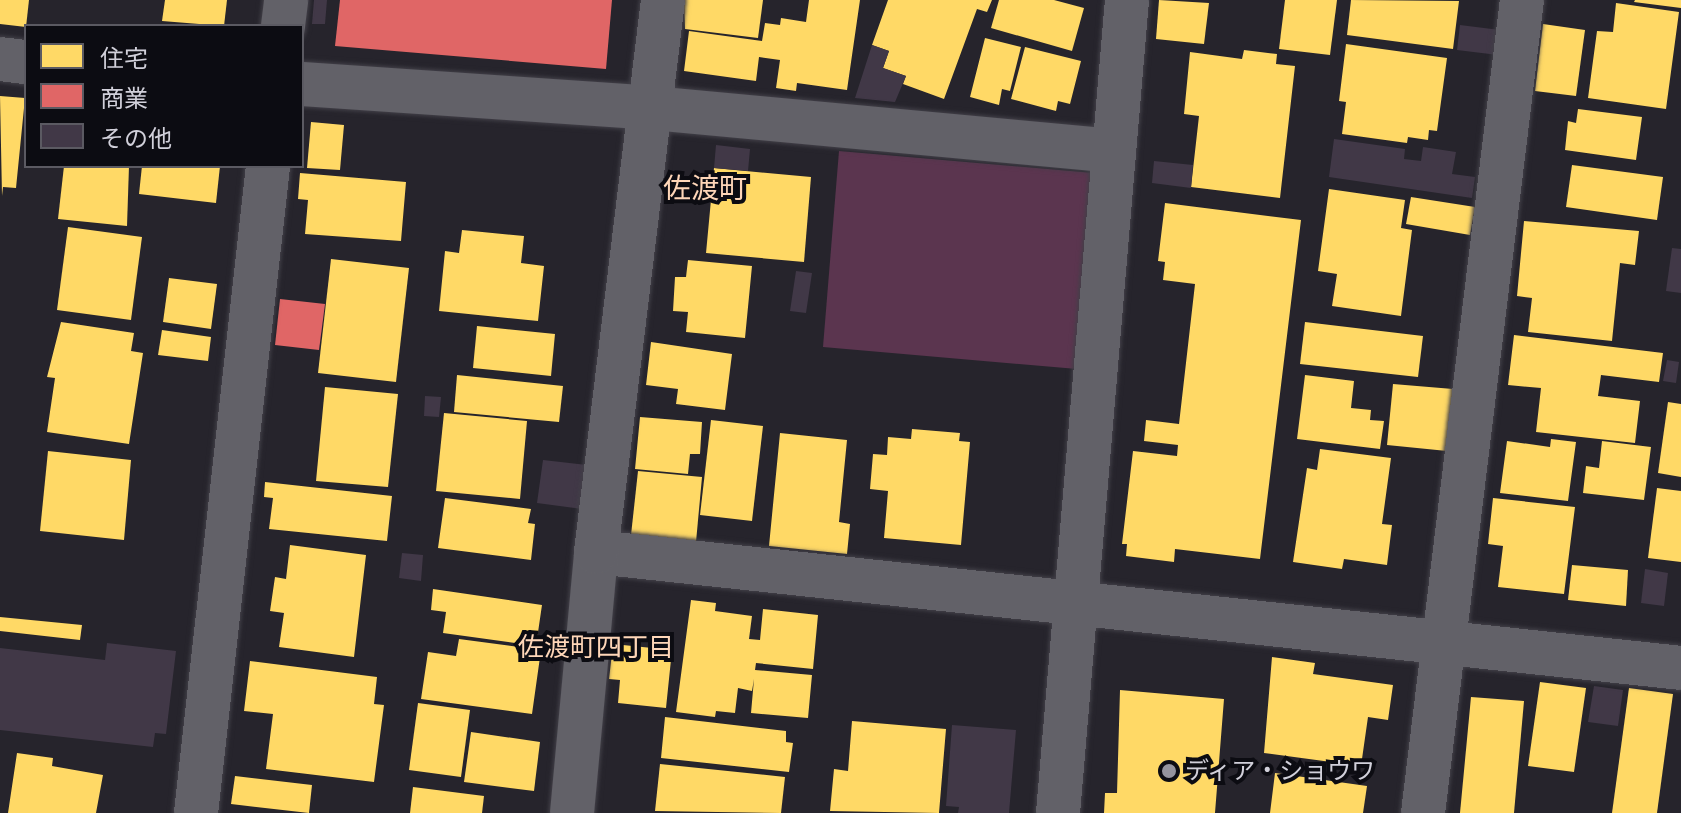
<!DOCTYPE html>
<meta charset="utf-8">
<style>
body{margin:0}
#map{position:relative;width:1681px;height:813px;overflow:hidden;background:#26242c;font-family:Figtree,"Noto Sans JP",sans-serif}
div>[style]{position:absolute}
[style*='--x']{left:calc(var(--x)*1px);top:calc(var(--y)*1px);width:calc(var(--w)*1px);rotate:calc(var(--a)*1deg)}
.green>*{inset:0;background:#5b354f}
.homes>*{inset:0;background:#ffd966}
.shops>*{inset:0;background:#e06666}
.building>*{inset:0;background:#413847}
.roads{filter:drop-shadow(0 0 2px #424048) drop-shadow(0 0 2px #424048)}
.minor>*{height:44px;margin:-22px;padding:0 22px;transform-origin:22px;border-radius:22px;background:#626168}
.dots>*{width:22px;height:22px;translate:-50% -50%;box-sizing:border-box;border:4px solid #0c0c12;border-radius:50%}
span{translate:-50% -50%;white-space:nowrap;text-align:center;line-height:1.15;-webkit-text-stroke:8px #0c0c12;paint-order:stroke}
.poi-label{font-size:24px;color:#d1d0da}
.left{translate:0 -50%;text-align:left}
.neighbourhood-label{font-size:26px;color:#fed6b8}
.quarter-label{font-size:28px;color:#fed6b8}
.legend{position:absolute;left:24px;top:24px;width:280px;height:144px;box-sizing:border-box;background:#0c0c12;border:2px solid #5b5a62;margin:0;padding:10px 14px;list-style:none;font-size:24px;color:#d1d0da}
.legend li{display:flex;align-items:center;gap:16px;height:40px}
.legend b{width:40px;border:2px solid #5b5a62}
</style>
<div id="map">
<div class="green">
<i style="clip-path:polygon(839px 151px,1094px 173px,1077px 369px,823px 347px)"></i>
</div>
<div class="homes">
<i style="clip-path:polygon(0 0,29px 0,26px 27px,0 24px)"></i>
<i style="clip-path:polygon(165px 0,227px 0,224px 26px,162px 21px)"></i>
<i style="clip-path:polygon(684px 0,763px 0,758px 38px,685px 29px)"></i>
<i style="clip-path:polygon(809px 0,860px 0,847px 90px,797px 83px,796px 91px,776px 88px,780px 60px,759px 57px,756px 81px,684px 71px,689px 31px,762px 41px,765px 23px,780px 25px,781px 18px,806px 22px)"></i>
<i style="clip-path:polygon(888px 0,992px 0,987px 12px,977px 9px,944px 99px,903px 84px,906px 76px,883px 68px,889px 51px,872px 45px)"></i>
<i style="clip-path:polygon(999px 0,1054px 0,1084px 8px,1072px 51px,991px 28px)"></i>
<i style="clip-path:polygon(1159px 0,1209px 3px,1204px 44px,1156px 39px)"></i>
<i style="clip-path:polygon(1285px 0,1337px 0,1330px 55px,1279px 49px)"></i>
<i style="clip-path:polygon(1351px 0,1459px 1px,1453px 49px,1347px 35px)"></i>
<i style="clip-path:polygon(1635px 0,1681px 0,1681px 8px,1634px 2px)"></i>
<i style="clip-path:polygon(1616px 3px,1679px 12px,1666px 109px,1588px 98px,1597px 31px,1613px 32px)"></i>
<i style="clip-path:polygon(1543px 24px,1585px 30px,1576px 96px,1535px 91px)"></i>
<i style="clip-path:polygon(985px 38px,1021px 47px,1010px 91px,1002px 89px,999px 105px,970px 97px)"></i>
<i style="clip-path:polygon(1346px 44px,1447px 58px,1437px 131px,1429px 130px,1428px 140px,1408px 137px,1407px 143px,1342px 134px,1346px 102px,1339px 101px)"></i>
<i style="clip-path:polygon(1025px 47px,1081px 61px,1070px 104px,1058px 101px,1056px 111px,1011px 99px)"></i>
<i style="clip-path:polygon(1244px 50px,1277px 54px,1276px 64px,1295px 66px,1280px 198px,1191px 187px,1199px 116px,1184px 114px,1190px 52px,1242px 59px)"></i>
<i style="clip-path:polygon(0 96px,25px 98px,16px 188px,3px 187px,2px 196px)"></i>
<i style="clip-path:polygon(1578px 109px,1642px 117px,1636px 160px,1565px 150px,1568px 121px,1576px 123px)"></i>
<i style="clip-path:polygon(311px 122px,344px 125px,340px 170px,307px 168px)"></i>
<i style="clip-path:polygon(1572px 165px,1663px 177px,1657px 220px,1566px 207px)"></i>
<i style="clip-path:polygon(64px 166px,129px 166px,127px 226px,58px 219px)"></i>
<i style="clip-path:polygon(142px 166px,220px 166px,216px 203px,139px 194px)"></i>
<i style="clip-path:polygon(714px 168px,811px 177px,804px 262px,706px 253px)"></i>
<i style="clip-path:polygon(300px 173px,406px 182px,401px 241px,305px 234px,308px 200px,298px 199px)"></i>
<i style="clip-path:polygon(1329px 189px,1405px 200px,1401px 228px,1412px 230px,1401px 316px,1332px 306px,1337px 274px,1318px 271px)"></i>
<i style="clip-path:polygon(1411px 197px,1475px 207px,1470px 235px,1406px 224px)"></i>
<i style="clip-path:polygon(1165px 203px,1301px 220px,1260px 559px,1175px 549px,1174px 562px,1126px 556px,1127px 544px,1122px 544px,1133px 451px,1177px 456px,1178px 445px,1144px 441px,1146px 420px,1179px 424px,1195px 284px,1163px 280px,1165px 262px,1158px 261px)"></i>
<i style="clip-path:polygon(1524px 221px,1639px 231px,1635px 265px,1620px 263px,1612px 341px,1528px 332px,1532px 298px,1517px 296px)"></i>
<i style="clip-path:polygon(68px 227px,142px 237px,131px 320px,57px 310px)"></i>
<i style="clip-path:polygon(462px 230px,524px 236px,521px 263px,544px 266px,538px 321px,439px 311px,445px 251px,459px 253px)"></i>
<i style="clip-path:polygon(331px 259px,409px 268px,396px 382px,318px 373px)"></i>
<i style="clip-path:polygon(688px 260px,752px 266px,745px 338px,686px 332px,688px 312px,673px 311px,675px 277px,686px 277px)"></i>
<i style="clip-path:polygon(169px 278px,217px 284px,211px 329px,163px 322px)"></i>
<i style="clip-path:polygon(61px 322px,134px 333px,131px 351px,143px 353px,129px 444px,47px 432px,55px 378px,47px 377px)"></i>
<i style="clip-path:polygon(1305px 322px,1423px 336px,1418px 377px,1300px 364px)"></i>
<i style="clip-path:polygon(477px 326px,555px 334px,551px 376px,473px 368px)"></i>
<i style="clip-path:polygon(162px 330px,211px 337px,208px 361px,158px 355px)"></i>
<i style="clip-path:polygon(1514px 335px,1663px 353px,1659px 382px,1601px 375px,1598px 396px,1640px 401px,1635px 443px,1536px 432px,1541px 388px,1508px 385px)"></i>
<i style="clip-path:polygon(651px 342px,732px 354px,725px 410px,676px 404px,678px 389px,646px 385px)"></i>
<i style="clip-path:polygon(457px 375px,563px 386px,559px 422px,454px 412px)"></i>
<i style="clip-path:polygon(1305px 375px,1354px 381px,1351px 408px,1371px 410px,1370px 420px,1384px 421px,1380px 449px,1297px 439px)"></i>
<i style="clip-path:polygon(1393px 384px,1453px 389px,1447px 451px,1387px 445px)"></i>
<i style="clip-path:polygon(325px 387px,398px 394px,388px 487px,316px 481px)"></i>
<i style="clip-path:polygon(1668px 402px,1681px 404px,1681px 477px,1658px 473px)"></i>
<i style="clip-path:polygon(444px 413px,527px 421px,520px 499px,436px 491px)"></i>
<i style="clip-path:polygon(640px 417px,702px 422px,700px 454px,690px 454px,688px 474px,635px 469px)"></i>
<i style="clip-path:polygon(711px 420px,763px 426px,752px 521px,700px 515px)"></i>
<i style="clip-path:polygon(912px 429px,960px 433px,959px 441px,970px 442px,961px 545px,884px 538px,888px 491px,870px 489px,873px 454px,887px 455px,888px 437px,911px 439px)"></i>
<i style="clip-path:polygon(780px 433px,847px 440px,839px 522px,850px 524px,847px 554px,769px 546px)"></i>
<i style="clip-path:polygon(1551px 439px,1576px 442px,1568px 501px,1500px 493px,1507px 441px,1550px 447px)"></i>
<i style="clip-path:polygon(1602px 441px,1651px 447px,1644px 500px,1583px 493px,1586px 466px,1599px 468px)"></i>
<i style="clip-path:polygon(1320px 449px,1391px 458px,1382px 524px,1392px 525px,1387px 565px,1344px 559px,1342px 569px,1293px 562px,1307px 468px,1317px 470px)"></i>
<i style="clip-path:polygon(48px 451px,131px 460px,124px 540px,40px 531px)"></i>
<i style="clip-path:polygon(638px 471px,702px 477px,696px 542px,631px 535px)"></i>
<i style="clip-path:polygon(265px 482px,392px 496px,387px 541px,269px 529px,273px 498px,264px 497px)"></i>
<i style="clip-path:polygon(1657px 488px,1681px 491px,1681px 562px,1648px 558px)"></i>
<i style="clip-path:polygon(445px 498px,531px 509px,528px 523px,535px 524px,531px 560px,438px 548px)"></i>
<i style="clip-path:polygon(1493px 498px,1575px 507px,1564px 594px,1498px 587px,1503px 546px,1488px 544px)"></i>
<i style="clip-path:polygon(290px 545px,366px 555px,354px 657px,279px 647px,284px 613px,270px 611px,275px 577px,286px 579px)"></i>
<i style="clip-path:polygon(1572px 565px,1628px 570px,1626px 606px,1568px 600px)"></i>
<i style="clip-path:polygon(433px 589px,542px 605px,536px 646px,443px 633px,446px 612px,431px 610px)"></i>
<i style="clip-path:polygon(691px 600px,716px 603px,715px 611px,752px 616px,749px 639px,760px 640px,763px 609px,818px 615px,813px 669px,756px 663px,755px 670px,812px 675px,808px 718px,751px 713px,754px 679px,752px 691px,738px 688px,735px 713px,716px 711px,715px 717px,676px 712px)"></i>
<i style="clip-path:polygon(0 617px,82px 625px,80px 640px,0 631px)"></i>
<i style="clip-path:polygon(459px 639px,541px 650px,532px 714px,421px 699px,428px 652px,456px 656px)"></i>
<i style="clip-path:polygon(613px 644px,672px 650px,666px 708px,618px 703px,620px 680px,609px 679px)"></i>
<i style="clip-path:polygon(1272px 657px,1315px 663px,1313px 674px,1393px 685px,1388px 720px,1368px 717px,1361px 766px,1264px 753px)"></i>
<i style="clip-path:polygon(250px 661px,377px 677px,374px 704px,384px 705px,374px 782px,266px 769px,273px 714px,244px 711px)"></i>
<i style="clip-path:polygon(1540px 682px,1586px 688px,1574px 772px,1528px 766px)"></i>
<i style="clip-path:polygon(1629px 688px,1673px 694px,1657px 813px,1612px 813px)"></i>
<i style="clip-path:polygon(1120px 690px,1224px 699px,1215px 813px,1104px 813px,1105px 793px,1117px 793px)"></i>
<i style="clip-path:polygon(1471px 697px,1524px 701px,1514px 813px,1460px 813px)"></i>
<i style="clip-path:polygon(418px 703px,470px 710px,461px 777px,409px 770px)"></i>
<i style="clip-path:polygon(665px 717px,786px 731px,786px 742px,793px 743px,789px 772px,661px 758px)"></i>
<i style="clip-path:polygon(852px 721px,946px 729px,939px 813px,830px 811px,834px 769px,848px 771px)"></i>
<i style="clip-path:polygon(471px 732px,540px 742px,534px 791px,464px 782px)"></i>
<i style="clip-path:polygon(17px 753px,53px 758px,52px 766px,103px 775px,96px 813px,8px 813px)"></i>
<i style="clip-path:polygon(660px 764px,785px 777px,781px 813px,655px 811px)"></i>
<i style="clip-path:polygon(1275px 773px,1367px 786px,1363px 813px,1270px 813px)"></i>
<i style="clip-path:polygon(235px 776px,312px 785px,309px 813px,231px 804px)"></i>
<i style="clip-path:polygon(413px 787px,484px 796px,482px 813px,410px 813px)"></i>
</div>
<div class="shops">
<i style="clip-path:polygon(340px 0,612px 0,606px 69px,335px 46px)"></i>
<i style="clip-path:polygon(280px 299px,325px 304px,319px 350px,275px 345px)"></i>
</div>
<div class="building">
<i style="clip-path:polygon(314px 0,327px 0,325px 24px,312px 24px)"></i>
<i style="clip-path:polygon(1460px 25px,1500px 30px,1498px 55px,1457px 50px)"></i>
<i style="clip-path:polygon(872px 45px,889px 51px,883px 68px,906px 76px,895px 102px,855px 98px)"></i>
<i style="clip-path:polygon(1334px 139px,1405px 149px,1404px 159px,1421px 161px,1423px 147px,1456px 152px,1452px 174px,1475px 177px,1472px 198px,1329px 177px)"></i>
<i style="clip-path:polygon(716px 145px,750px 149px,748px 171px,714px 168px)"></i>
<i style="clip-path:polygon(1154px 161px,1193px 165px,1191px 188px,1152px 183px)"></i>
<i style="clip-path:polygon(1672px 248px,1681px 249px,1681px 293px,1666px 291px)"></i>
<i style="clip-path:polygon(796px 271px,812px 273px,806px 313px,790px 311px)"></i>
<i style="clip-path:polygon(1667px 360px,1679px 362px,1676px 383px,1663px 381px)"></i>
<i style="clip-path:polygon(425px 396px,441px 397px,439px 417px,424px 416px)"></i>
<i style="clip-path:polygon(543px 460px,587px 465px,582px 509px,537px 503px)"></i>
<i style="clip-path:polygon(402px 553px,423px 555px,421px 581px,399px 578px)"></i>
<i style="clip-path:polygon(1645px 569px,1668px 573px,1664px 606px,1641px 603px)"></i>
<i style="clip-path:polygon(107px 643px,176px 651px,166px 734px,155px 733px,153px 747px,0 730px,0 648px,105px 660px)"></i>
<i style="clip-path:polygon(1594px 686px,1623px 690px,1618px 726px,1588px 722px)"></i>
<i style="clip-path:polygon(952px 725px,1016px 730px,1009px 813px,958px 813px,959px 807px,946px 806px)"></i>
</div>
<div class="roads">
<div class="minor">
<i style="--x:283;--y:26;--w:26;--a:-83"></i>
<i style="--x:0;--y:59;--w:26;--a:7"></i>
<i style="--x:302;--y:84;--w:350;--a:3.9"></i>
<i style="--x:651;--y:108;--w:464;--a:5.3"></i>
<i style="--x:596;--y:552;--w:1091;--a:6.1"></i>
<i style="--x:196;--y:813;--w:651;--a:-83.65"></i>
<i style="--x:572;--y:813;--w:262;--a:-84.7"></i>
<i style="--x:596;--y:552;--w:556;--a:-83.08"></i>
<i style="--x:1058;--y:813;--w:816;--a:-85.15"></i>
<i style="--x:1423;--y:813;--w:819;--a:-83.06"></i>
</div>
</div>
<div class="dots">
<i style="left:1169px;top:771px;background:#95949d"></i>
</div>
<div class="poi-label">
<span class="left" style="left:1185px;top:771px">ディア・ショウワ</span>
</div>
<div class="neighbourhood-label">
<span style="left:596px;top:648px">佐渡町四丁目</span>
</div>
<div class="quarter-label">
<span style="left:705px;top:188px">佐渡町</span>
</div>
<ul class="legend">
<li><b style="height:22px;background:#ffd966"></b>住宅</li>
<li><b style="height:22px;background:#e06666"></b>商業</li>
<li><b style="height:22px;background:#413847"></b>その他</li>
</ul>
</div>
